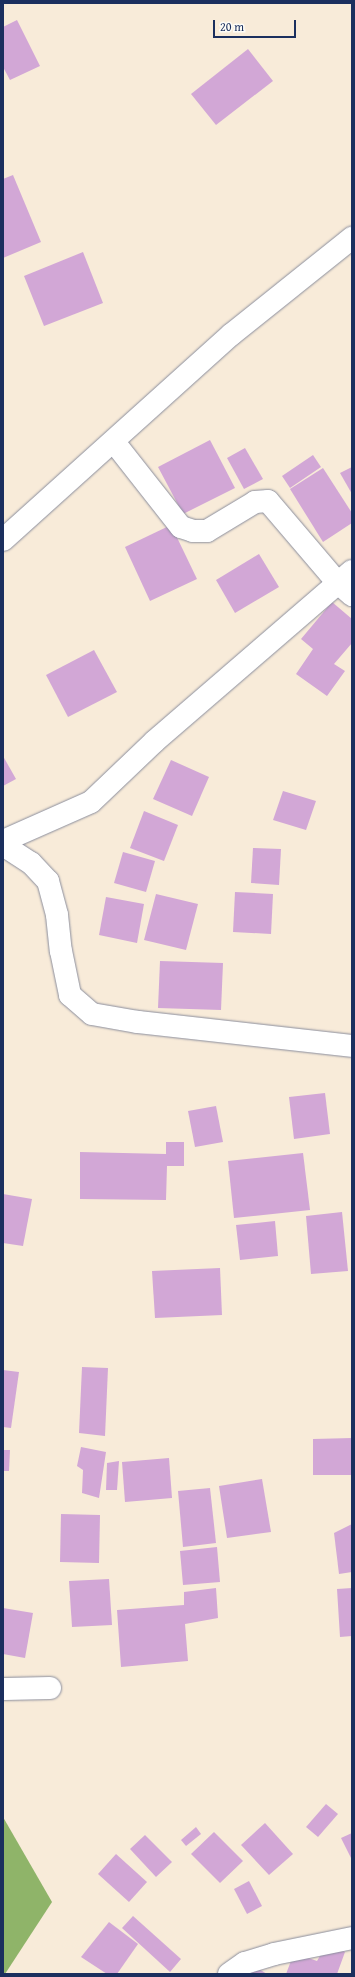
<!DOCTYPE html>
<style>
body{margin:0}
#map{position:relative;width:355px;height:1977px;overflow:hidden;background:#f8ebd9;font-family:"Gentium Book Plus",serif}
div>[style]{position:absolute}
[style*='--x']{left:calc(var(--x)*1px);top:calc(var(--y)*1px);width:calc(var(--w)*1px);rotate:calc(var(--a)*1deg)}
.forest>*{inset:0;background:#8fb469}
.building>*{inset:0;background:#d2a7d6}
.roads{filter:drop-shadow(0 0 1px #8a8d9c) drop-shadow(0 0 1px #8a8d9c)}
.minor>*{height:22px;margin:-11px;padding:0 11px;transform-origin:11px;border-radius:11px;background:#fff}
span{translate:-50% -50%;white-space:nowrap;text-align:center;line-height:1.15;-webkit-text-stroke:4px #fdfcf7;paint-order:stroke}
.frame{position:absolute;inset:0;border:4px solid #1b2f5e;pointer-events:none}
.scale{position:absolute;left:213px;top:20px;width:83px;height:18px;box-sizing:border-box;border:2px solid #1b2f5e;border-top:0;padding-left:5px;font-size:12px;line-height:14px;white-space:nowrap;color:#1b2f5e;-webkit-text-stroke:3px #fdfcf7;paint-order:stroke}
</style>
<div id="map">
<div class="forest">
<i style="clip-path:polygon(3px 1817px,52px 1902px,5px 1974px,3px 1974px)"></i>
</div>
<div class="building">
<i style="clip-path:polygon(17px 20px,40px 66px,10px 80px,3px 67px,3px 27px)"></i>
<i style="clip-path:polygon(248px 49px,273px 81px,216px 125px,191px 94px)"></i>
<i style="clip-path:polygon(13px 175px,41px 242px,3px 258px,3px 179px)"></i>
<i style="clip-path:polygon(83px 252px,103px 303px,44px 326px,24px 276px)"></i>
<i style="clip-path:polygon(210px 440px,235px 488px,183px 514px,158px 467px)"></i>
<i style="clip-path:polygon(245px 448px,263px 479px,244px 489px,227px 458px)"></i>
<i style="clip-path:polygon(313px 455px,321px 467px,290px 488px,282px 476px)"></i>
<i style="clip-path:polygon(352px 467px,352px 494px,340px 473px)"></i>
<i style="clip-path:polygon(323px 468px,352px 513px,352px 523px,323px 542px,290px 489px)"></i>
<i style="clip-path:polygon(171px 525px,197px 579px,150px 601px,125px 547px)"></i>
<i style="clip-path:polygon(259px 554px,279px 587px,235px 613px,216px 580px)"></i>
<i style="clip-path:polygon(332px 602px,352px 619px,352px 643px,334px 664px,345px 671px,327px 696px,296px 674px,313px 649px,301px 639px)"></i>
<i style="clip-path:polygon(94px 650px,117px 692px,68px 717px,46px 675px)"></i>
<i style="clip-path:polygon(3px 756px,16px 779px,3px 786px)"></i>
<i style="clip-path:polygon(171px 760px,209px 777px,192px 816px,153px 799px)"></i>
<i style="clip-path:polygon(283px 791px,316px 801px,306px 830px,273px 820px)"></i>
<i style="clip-path:polygon(144px 811px,178px 825px,164px 861px,130px 848px)"></i>
<i style="clip-path:polygon(253px 848px,281px 849px,279px 885px,251px 883px)"></i>
<i style="clip-path:polygon(123px 852px,155px 861px,146px 892px,114px 883px)"></i>
<i style="clip-path:polygon(235px 892px,273px 894px,271px 934px,233px 932px)"></i>
<i style="clip-path:polygon(156px 894px,198px 904px,186px 950px,144px 940px)"></i>
<i style="clip-path:polygon(106px 897px,144px 904px,137px 943px,99px 935px)"></i>
<i style="clip-path:polygon(160px 961px,223px 963px,221px 1010px,158px 1008px)"></i>
<i style="clip-path:polygon(325px 1093px,330px 1134px,294px 1139px,289px 1097px)"></i>
<i style="clip-path:polygon(216px 1106px,223px 1142px,195px 1147px,188px 1111px)"></i>
<i style="clip-path:polygon(166px 1142px,184px 1142px,184px 1166px,167px 1166px,166px 1200px,80px 1199px,80px 1152px,166px 1154px)"></i>
<i style="clip-path:polygon(303px 1153px,310px 1210px,234px 1218px,228px 1161px)"></i>
<i style="clip-path:polygon(3px 1194px,32px 1199px,23px 1246px,3px 1243px)"></i>
<i style="clip-path:polygon(342px 1212px,348px 1271px,311px 1274px,306px 1216px)"></i>
<i style="clip-path:polygon(275px 1221px,278px 1256px,240px 1260px,236px 1225px)"></i>
<i style="clip-path:polygon(220px 1268px,222px 1315px,155px 1318px,152px 1271px)"></i>
<i style="clip-path:polygon(82px 1367px,108px 1368px,105px 1436px,79px 1433px)"></i>
<i style="clip-path:polygon(3px 1370px,19px 1372px,11px 1428px,3px 1427px)"></i>
<i style="clip-path:polygon(352px 1438px,352px 1475px,313px 1475px,313px 1439px)"></i>
<i style="clip-path:polygon(81px 1447px,106px 1452px,99px 1498px,82px 1493px,83px 1470px,77px 1466px)"></i>
<i style="clip-path:polygon(3px 1450px,10px 1450px,9px 1471px,3px 1471px)"></i>
<i style="clip-path:polygon(169px 1458px,172px 1498px,125px 1502px,122px 1462px)"></i>
<i style="clip-path:polygon(119px 1461px,117px 1490px,106px 1490px,107px 1463px)"></i>
<i style="clip-path:polygon(262px 1479px,271px 1532px,227px 1538px,219px 1486px)"></i>
<i style="clip-path:polygon(210px 1488px,216px 1543px,183px 1547px,178px 1491px)"></i>
<i style="clip-path:polygon(61px 1514px,100px 1515px,99px 1563px,60px 1562px)"></i>
<i style="clip-path:polygon(352px 1524px,352px 1572px,339px 1574px,334px 1533px)"></i>
<i style="clip-path:polygon(217px 1547px,220px 1582px,183px 1585px,180px 1551px)"></i>
<i style="clip-path:polygon(109px 1579px,112px 1625px,72px 1627px,69px 1581px)"></i>
<i style="clip-path:polygon(216px 1588px,218px 1618px,185px 1624px,188px 1661px,121px 1667px,117px 1610px,184px 1605px,184px 1592px)"></i>
<i style="clip-path:polygon(352px 1588px,352px 1636px,340px 1637px,337px 1589px)"></i>
<i style="clip-path:polygon(3px 1608px,33px 1613px,25px 1658px,3px 1654px)"></i>
<i style="clip-path:polygon(326px 1804px,338px 1814px,318px 1837px,306px 1827px)"></i>
<i style="clip-path:polygon(265px 1823px,293px 1854px,269px 1875px,241px 1845px)"></i>
<i style="clip-path:polygon(196px 1827px,201px 1834px,186px 1846px,181px 1840px)"></i>
<i style="clip-path:polygon(214px 1832px,243px 1861px,220px 1883px,191px 1854px)"></i>
<i style="clip-path:polygon(352px 1833px,352px 1860px,341px 1838px)"></i>
<i style="clip-path:polygon(145px 1835px,172px 1862px,156px 1877px,130px 1849px)"></i>
<i style="clip-path:polygon(116px 1854px,147px 1882px,129px 1902px,98px 1874px)"></i>
<i style="clip-path:polygon(249px 1881px,262px 1906px,247px 1914px,234px 1889px)"></i>
<i style="clip-path:polygon(133px 1916px,181px 1959px,170px 1972px,122px 1928px)"></i>
<i style="clip-path:polygon(109px 1922px,138px 1944px,117px 1974px,107px 1974px,81px 1957px)"></i>
<i style="clip-path:polygon(327px 1944px,345px 1952px,337px 1974px,286px 1974px,294px 1953px,317px 1961px)"></i>
<i style="clip-path:polygon(251px 1964px,267px 1974px,242px 1974px)"></i>
</div>
<div class="roads">
<div class="minor">
<i style="--x:114;--y:442;--w:108;--a:51.8"></i>
<i style="--x:181;--y:527;--w:13;--a:18"></i>
<i style="--x:193;--y:531;--w:14;--a:0"></i>
<i style="--x:207;--y:531;--w:56;--a:-31.1"></i>
<i style="--x:255;--y:502;--w:13;--a:-4"></i>
<i style="--x:268;--y:501;--w:106;--a:49.6"></i>
<i style="--x:337;--y:582;--w:20;--a:41"></i>
<i style="--x:3;--y:540;--w:308;--a:-42"></i>
<i style="--x:232;--y:334;--w:154;--a:-38.7"></i>
<i style="--x:3;--y:841;--w:96;--a:-23.9"></i>
<i style="--x:91;--y:802;--w:88;--a:-43.6"></i>
<i style="--x:155;--y:741;--w:260;--a:-40.8"></i>
<i style="--x:3;--y:845;--w:33;--a:33"></i>
<i style="--x:31;--y:863;--w:25;--a:47"></i>
<i style="--x:48;--y:881;--w:35;--a:75"></i>
<i style="--x:57;--y:915;--w:36;--a:84"></i>
<i style="--x:61;--y:951;--w:45;--a:78.4"></i>
<i style="--x:70;--y:995;--w:29;--a:41"></i>
<i style="--x:92;--y:1014;--w:47;--a:9.9"></i>
<i style="--x:138;--y:1022;--w:215;--a:6.4"></i>
<i style="--x:3;--y:1689;--w:47;--a:-1.2"></i>
<i style="--x:229;--y:1974;--w:19;--a:-35"></i>
<i style="--x:245;--y:1963;--w:30;--a:-17"></i>
<i style="--x:274;--y:1954;--w:80;--a:-11.6"></i>
</div>
</div>
<div class="frame"></div>
<div class="scale">20 m</div>
</div>
